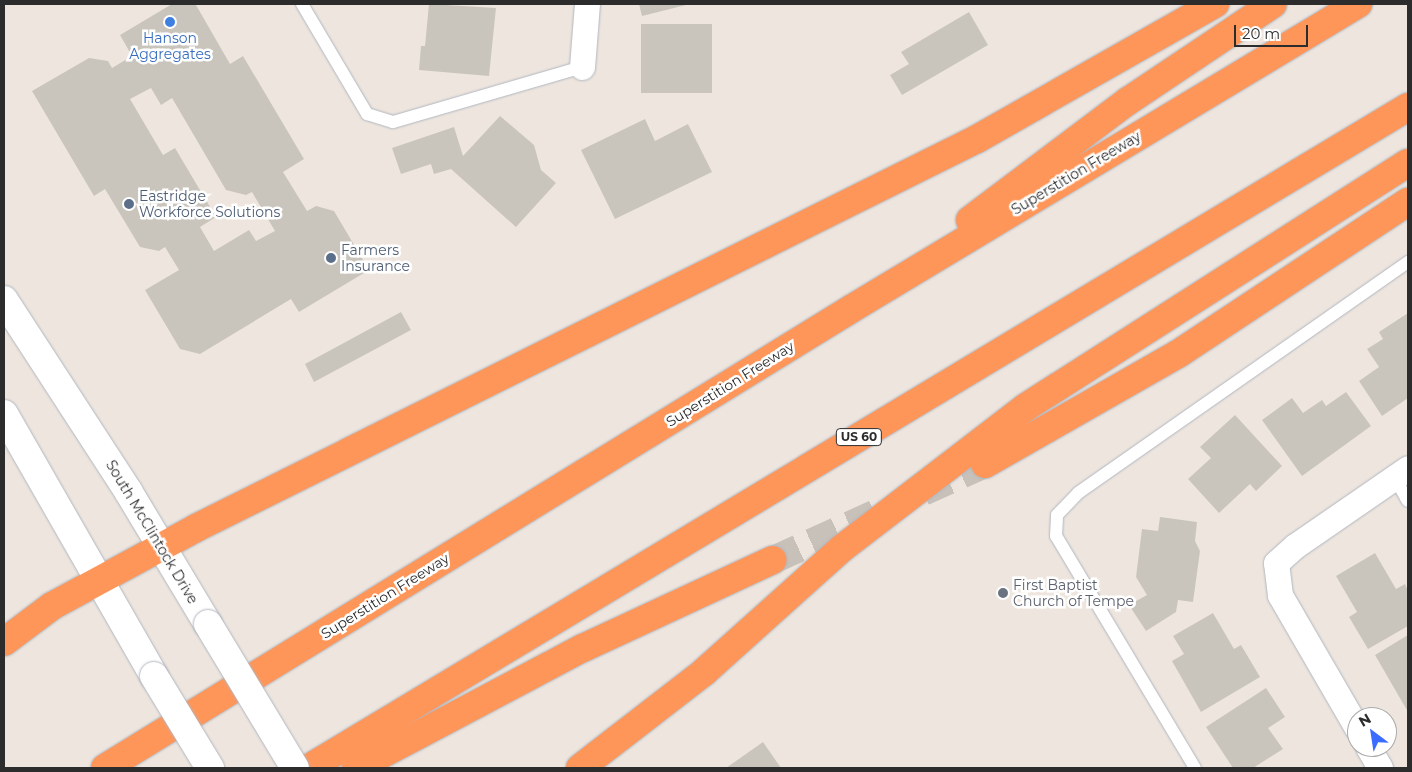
<!DOCTYPE html>
<style>
body{margin:0}
#map{position:relative;width:1412px;height:772px;overflow:hidden;background:#eee6de;font-family:Montserrat,sans-serif}
div>[style]{position:absolute}
[style*='--x']{left:calc(var(--x)*1px);top:calc(var(--y)*1px);width:calc(var(--w)*1px);rotate:calc(var(--a)*1deg)}
.building>*{inset:0;background:#c9c5bd}
.motorway-tunnel>*{height:28px;margin-top:-14px;transform-origin:0;background:repeating-linear-gradient(90deg,#c7c1ba 0 28px,transparent 0 42px)}
.roads{filter:drop-shadow(0 0 1px #b2b6c0) drop-shadow(0 0 1px #b2b6c0)}
.service>*{height:12px;margin:-6px;padding:0 6px;transform-origin:6px;border-radius:6px;background:#fff}
.minor>*{height:25px;margin:-12.5px;padding:0 12.5px;transform-origin:12.5px;border-radius:12.5px;background:#fff}
.secondary>*{height:28px;margin:-14px;padding:0 14px;transform-origin:14px;border-radius:14px;background:#fff}
.motorway>*{height:28px;margin:-14px;padding:0 14px;transform-origin:14px;border-radius:14px;background:#ff9659}
.bridges{filter:drop-shadow(0 0 1px #b2b6c0) drop-shadow(0 0 1px #b2b6c0)}
.secondary-bridge>*{height:28px;margin:-14px;padding:0 14px;transform-origin:14px;border-radius:14px;background:#fff}
.dots>*{width:14px;height:14px;translate:-50% -50%;box-sizing:border-box;border:2px solid #fff;border-radius:50%}
span{translate:-50% -50%;white-space:nowrap;text-align:center;line-height:1.15;-webkit-text-stroke:5px #fff;paint-order:stroke}
.shield-label span{padding:1px 4px;background:#fff;border:1px solid;border-radius:4px;-webkit-text-stroke-width:0}
.shield-label{font-size:12px;color:#2c2c2c;font-weight:700}
.shop-label{font-size:14px;color:#366cbe}
.street-label{font-size:14px;color:#2c2c2c}
.service-label{font-size:14px;color:#4e5e75}
.left{translate:0 -50%;text-align:left}
.worship-label{font-size:14px;color:#5b616d}
.frame{position:absolute;inset:0;border:5px solid #2c2c2c;pointer-events:none}
.north{position:absolute;left:1347px;top:707px;width:50px;height:50px;box-sizing:border-box;background:#fff;border:1px solid #ababab;border-radius:50%;rotate:329deg;font-size:14px;font-weight:700;line-height:20px;text-align:center;color:#2c2c2c}
.north::after{content:'';display:block;margin:auto;width:18px;height:22px;background:#3b6cff;clip-path:polygon(50% 0,100% 100%,50% 72%,0 100%)}
.scale{position:absolute;left:1234px;top:25px;width:74px;height:22px;box-sizing:border-box;border:2px solid #2c2c2c;border-top:0;padding-left:6px;font-size:15px;line-height:18px;white-space:nowrap;color:#2c2c2c;-webkit-text-stroke:4px #fff;paint-order:stroke}
</style>
<div id="map">
<div class="building">
<i style="clip-path:polygon(evenodd,172px 4px,196px 5px,230px 64px,243px 56px,304px 159px,283px 172px,307px 211px,316px 206px,334px 211px,369px 270px,299px 312px,291px 299px,200px 354px,180px 349px,145px 290px,179px 270px,165px 247px,159px 251px,140px 247px,105px 189px,94px 196px,32px 91px,89px 58px,108px 61px,112px 68px,132px 56px,120px 35px,172px 4px,151px 88px,161px 105px,172px 98px,226px 190px,246px 195px,252px 192px,275px 231px,256px 241px,249px 230px,214px 251px,200px 227px,216px 217px,175px 148px,163px 155px,130px 99px,151px 88px)"></i>
<i style="clip-path:polygon(429px 4px,496px 8px,489px 76px,419px 70px,421px 46px,425px 46px)"></i>
<i style="clip-path:polygon(639px 4px,690px 4px,642px 16px)"></i>
<i style="clip-path:polygon(969px 12px,988px 45px,902px 95px,890px 75px,909px 64px,901px 52px)"></i>
<i style="clip-path:polygon(641px 24px,712px 24px,712px 93px,641px 93px)"></i>
<i style="clip-path:polygon(500px 116px,534px 145px,541px 170px,556px 183px,516px 227px,451px 169px,434px 174px,431px 164px,401px 174px,392px 148px,454px 127px,463px 156px)"></i>
<i style="clip-path:polygon(645px 119px,655px 141px,688px 124px,712px 172px,615px 219px,581px 150px)"></i>
<i style="clip-path:polygon(401px 312px,411px 330px,314px 382px,305px 364px)"></i>
<i style="clip-path:polygon(1408px 313px,1408px 398px,1382px 416px,1359px 381px,1379px 367px,1367px 349px,1383px 339px,1379px 332px)"></i>
<i style="clip-path:polygon(1346px 392px,1371px 426px,1302px 476px,1262px 420px,1292px 398px,1303px 413px,1322px 400px,1326px 406px)"></i>
<i style="clip-path:polygon(1235px 415px,1282px 466px,1256px 491px,1250px 484px,1219px 513px,1188px 479px,1211px 458px,1200px 447px)"></i>
<i style="clip-path:polygon(1160px 517px,1197px 522px,1195px 541px,1200px 551px,1193px 602px,1178px 600px,1176px 612px,1146px 631px,1129px 605px,1147px 595px,1136px 577px,1142px 529px,1158px 531px)"></i>
<i style="clip-path:polygon(1375px 553px,1396px 589px,1405px 584px,1408px 591px,1408px 626px,1368px 649px,1349px 617px,1357px 612px,1336px 576px)"></i>
<i style="clip-path:polygon(1213px 613px,1234px 649px,1241px 645px,1260px 677px,1201px 712px,1172px 661px,1184px 654px,1173px 636px)"></i>
<i style="clip-path:polygon(1408px 635px,1408px 712px,1375px 655px)"></i>
<i style="clip-path:polygon(1266px 688px,1285px 717px,1268px 728px,1283px 749px,1253px 768px,1233px 768px,1206px 727px)"></i>
<i style="clip-path:polygon(763px 742px,781px 768px,726px 768px)"></i>
</div>
<div class="motorway-tunnel">
<i style="--x:923;--y:492;--w:68;--a:-24.3"></i>
<i style="--x:773;--y:560;--w:119;--a:-24.4"></i>
</div>
<div class="roads">
<div class="service">
<i style="--x:302;--y:4;--w:128;--a:59.4"></i>
<i style="--x:367;--y:114;--w:27;--a:17"></i>
<i style="--x:393;--y:122;--w:197;--a:-16.2"></i>
<i style="--x:1395;--y:478;--w:26;--a:61"></i>
<i style="--x:1195;--y:768;--w:270;--a:-120.9"></i>
<i style="--x:1056;--y:536;--w:21;--a:-87"></i>
<i style="--x:1057;--y:515;--w:30;--a:-46"></i>
<i style="--x:1078;--y:493;--w:403;--a:-35"></i>
</div>
<div class="minor">
<i style="--x:582;--y:67;--w:63;--a:-85.5"></i>
<i style="--x:1357;--y:728;--w:154;--a:-120.1"></i>
<i style="--x:1280;--y:595;--w:32;--a:-97"></i>
<i style="--x:1276;--y:563;--w:25;--a:-42"></i>
<i style="--x:1295;--y:546;--w:137;--a:-34.6"></i>
<i style="--x:1368;--y:747;--w:24;--a:60"></i>
</div>
<div class="secondary">
<i style="--x:4;--y:300;--w:228;--a:57"></i>
<i style="--x:128;--y:491;--w:155;--a:59"></i>
<i style="--x:4;--y:414;--w:302;--a:60.2"></i>
</div>
<div class="motorway">
<i style="--x:970;--y:220;--w:198;--a:-37"></i>
<i style="--x:1128;--y:101;--w:174;--a:-33.8"></i>
<i style="--x:985;--y:464;--w:222;--a:-29.7"></i>
<i style="--x:1178;--y:354;--w:276;--a:-33.5"></i>
<i style="--x:4;--y:642;--w:60;--a:-36.9"></i>
<i style="--x:52;--y:606;--w:164;--a:-28.4"></i>
<i style="--x:196;--y:528;--w:873;--a:-26.48"></i>
<i style="--x:977;--y:139;--w:274;--a:-29.6"></i>
<i style="--x:105;--y:768;--w:876;--a:-31.6"></i>
<i style="--x:851;--y:309;--w:592;--a:-31.03"></i>
<i style="--x:309;--y:768;--w:1282;--a:-31.03"></i>
<i style="--x:356;--y:768;--w:257;--a:-27.9"></i>
<i style="--x:583;--y:648;--w:209;--a:-24.9"></i>
<i style="--x:580;--y:768;--w:157;--a:-37.7"></i>
<i style="--x:704;--y:672;--w:184;--a:-41.9"></i>
<i style="--x:841;--y:549;--w:233;--a:-37.5"></i>
<i style="--x:1026;--y:407;--w:453;--a:-32.6"></i>
</div>
</div>
<div class="bridges">
<div class="secondary-bridge">
<i style="--x:208;--y:624;--w:168;--a:58.9"></i>
<i style="--x:154;--y:676;--w:108;--a:58.7"></i>
</div>
</div>
<div class="dots">
<i style="left:170px;top:22px;background:#3f7fe0"></i>
<i style="left:129px;top:204px;background:#5c6f8a"></i>
<i style="left:331px;top:258px;background:#5c6f8a"></i>
<i style="left:1003px;top:593px;background:#6b7280"></i>
</div>
<div class="shield-label">
<span style="left:859px;top:437px">US 60</span>
</div>
<div class="shop-label">
<span style="left:170px;top:46px">Hanson<br>Aggregates</span>
</div>
<div class="street-label">
<span style="left:1076px;top:173px;rotate:-31deg">Superstition Freeway</span>
<span style="left:730px;top:384px;rotate:-32deg">Superstition Freeway</span>
<span style="left:152px;top:532px;rotate:59deg">South McClintock Drive</span>
<span style="left:385px;top:596px;rotate:-32deg">Superstition Freeway</span>
</div>
<div class="service-label">
<span class="left" style="left:139px;top:204px">Eastridge<br>Workforce Solutions</span>
<span class="left" style="left:341px;top:258px">Farmers<br>Insurance</span>
</div>
<div class="worship-label">
<span class="left" style="left:1013px;top:593px">First Baptist<br>Church of Tempe</span>
</div>
<div class="frame"></div>
<div class="north">N</div>
<div class="scale">20 m</div>
</div>
